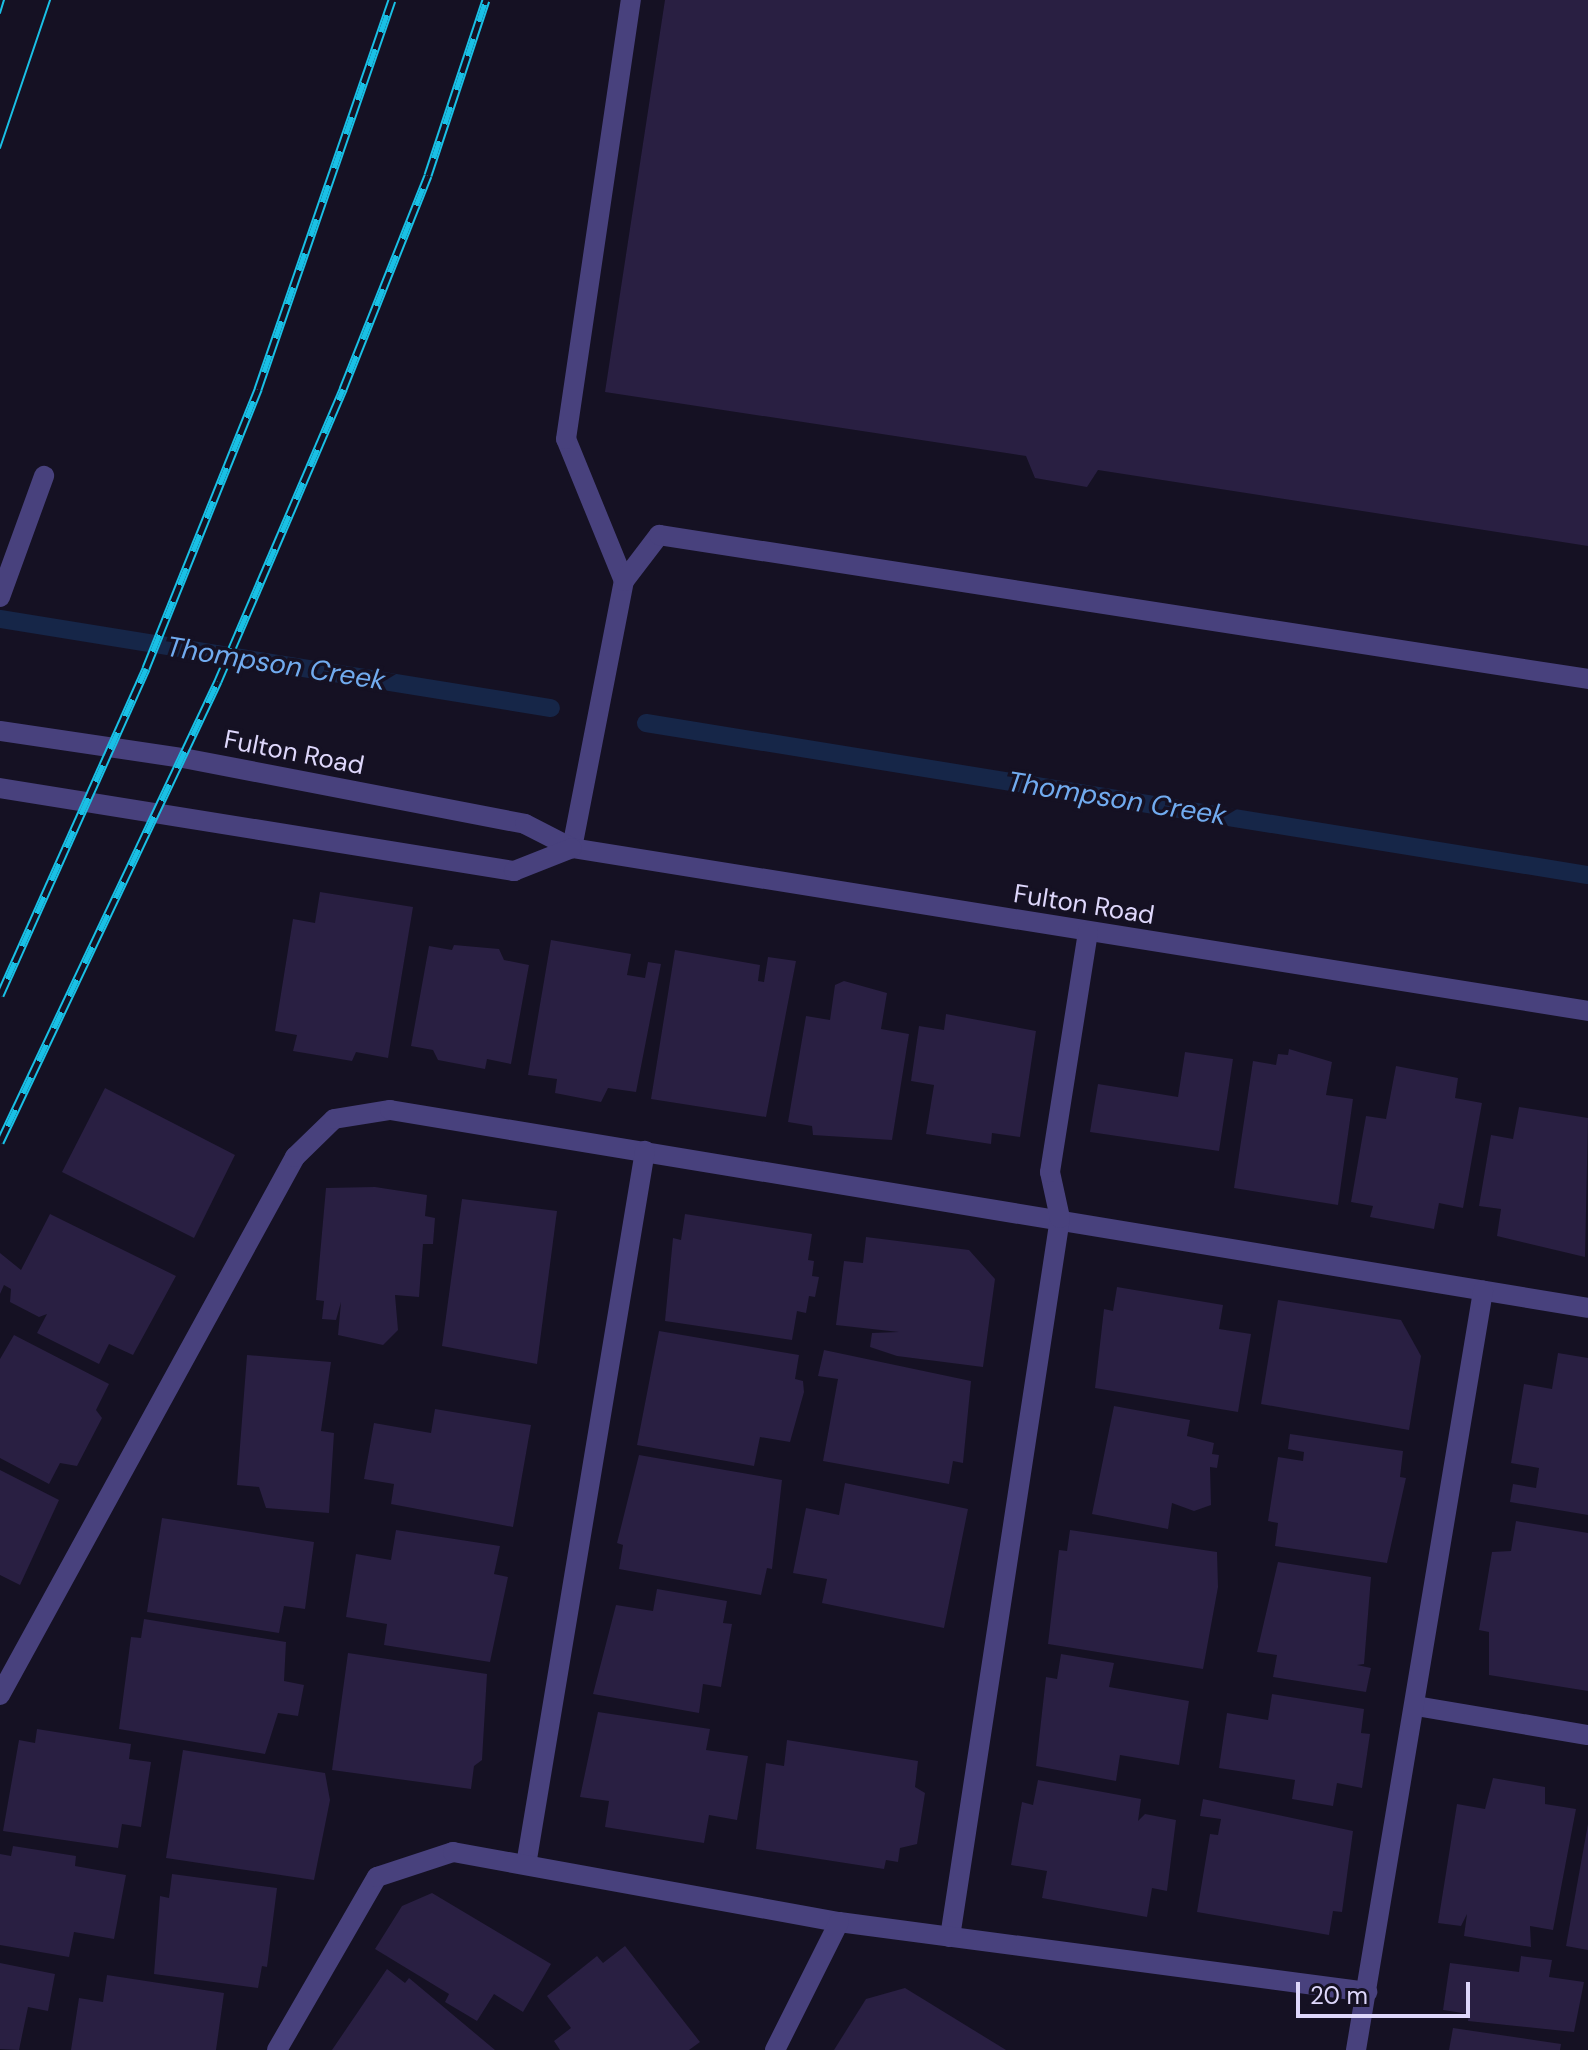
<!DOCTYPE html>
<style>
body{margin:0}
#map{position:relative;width:1588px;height:2050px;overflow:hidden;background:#151123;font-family:"DM Sans",sans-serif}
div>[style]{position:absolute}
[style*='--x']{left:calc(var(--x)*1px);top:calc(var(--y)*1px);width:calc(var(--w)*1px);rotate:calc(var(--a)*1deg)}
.stream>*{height:18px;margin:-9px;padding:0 9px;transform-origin:9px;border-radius:9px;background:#162648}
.building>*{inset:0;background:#291f42}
.lane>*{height:20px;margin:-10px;padding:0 10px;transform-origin:10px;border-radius:10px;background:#48417d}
.street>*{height:20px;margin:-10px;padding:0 10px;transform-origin:10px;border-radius:10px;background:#48417d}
.tram>*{height:2px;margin:-1px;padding:0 1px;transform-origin:1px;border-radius:1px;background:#19c0e5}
.rail>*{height:9px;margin-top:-4.5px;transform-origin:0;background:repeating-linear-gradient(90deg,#151123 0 18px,#19c0e5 0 36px);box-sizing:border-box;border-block:2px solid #19c0e5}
span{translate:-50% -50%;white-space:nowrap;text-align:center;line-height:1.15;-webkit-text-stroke:7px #151123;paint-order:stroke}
.street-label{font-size:26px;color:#ded7fb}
.water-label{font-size:28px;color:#71abef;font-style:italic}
.scale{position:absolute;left:1296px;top:1982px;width:174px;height:36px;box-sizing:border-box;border:4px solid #ded7fb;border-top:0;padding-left:10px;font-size:24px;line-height:28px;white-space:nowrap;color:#ded7fb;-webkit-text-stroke:6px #151123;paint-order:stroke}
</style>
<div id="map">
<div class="stream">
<i style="--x:0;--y:619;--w:558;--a:9.18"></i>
<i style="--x:646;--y:723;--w:954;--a:9.17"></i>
</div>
<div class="building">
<i style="clip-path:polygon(665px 0,1588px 0,1588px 546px,1098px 470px,1087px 487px,1035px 478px,1026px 456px,605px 392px)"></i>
<i style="clip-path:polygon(320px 892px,413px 907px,388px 1058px,356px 1052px,352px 1061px,293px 1051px,297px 1035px,275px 1031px,293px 919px,315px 923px)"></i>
<i style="clip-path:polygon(551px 940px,631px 954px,627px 975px,645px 978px,648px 962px,661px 964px,636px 1092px,608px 1088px,601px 1102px,555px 1093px,557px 1079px,528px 1075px)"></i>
<i style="clip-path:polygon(454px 945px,499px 949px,504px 960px,529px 965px,511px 1064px,487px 1059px,485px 1069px,438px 1060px,433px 1050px,411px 1046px,429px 946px,452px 950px)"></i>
<i style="clip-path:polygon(675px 950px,760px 965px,758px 981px,764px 982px,768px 957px,796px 961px,766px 1117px,651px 1099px)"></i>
<i style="clip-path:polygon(844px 981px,887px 993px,881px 1029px,909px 1034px,892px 1140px,813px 1135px,812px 1126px,788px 1122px,806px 1016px,830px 1020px,835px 985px)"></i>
<i style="clip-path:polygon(946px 1014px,1036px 1031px,1020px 1137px,992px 1133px,991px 1144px,926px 1134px,934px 1085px,911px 1081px,919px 1026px,944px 1030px)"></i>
<i style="clip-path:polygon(1289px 1049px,1332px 1062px,1326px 1095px,1353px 1099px,1338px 1205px,1234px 1188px,1253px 1061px,1276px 1065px,1278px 1054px,1288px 1055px)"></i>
<i style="clip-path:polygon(1185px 1052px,1233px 1059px,1219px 1151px,1090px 1132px,1098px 1084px,1178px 1097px)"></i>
<i style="clip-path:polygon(1396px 1066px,1458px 1078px,1455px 1098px,1482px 1103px,1463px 1208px,1439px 1203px,1434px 1229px,1370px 1217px,1373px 1206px,1351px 1202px,1366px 1116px,1386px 1119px)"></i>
<i style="clip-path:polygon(105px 1088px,235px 1155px,194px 1238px,62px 1172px)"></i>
<i style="clip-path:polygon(1519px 1107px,1588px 1118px,1585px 1257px,1497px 1236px,1501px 1209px,1479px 1206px,1491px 1135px,1513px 1139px)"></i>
<i style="clip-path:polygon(375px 1187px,427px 1195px,425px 1216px,435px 1218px,433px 1244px,423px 1244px,419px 1297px,395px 1295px,398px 1330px,383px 1345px,338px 1335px,341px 1302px,336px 1320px,322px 1319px,324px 1301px,316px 1300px,326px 1188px)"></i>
<i style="clip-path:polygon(462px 1199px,557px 1211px,537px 1364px,442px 1346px)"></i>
<i style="clip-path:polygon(50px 1214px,176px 1276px,133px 1355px,109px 1344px,99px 1364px,37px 1333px,47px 1314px,39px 1317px,10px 1302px,11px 1289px,4px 1285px,0 1294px,0 1253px,21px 1270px)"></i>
<i style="clip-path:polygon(685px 1214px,812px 1234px,808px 1260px,814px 1261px,812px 1276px,819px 1277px,815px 1297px,809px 1296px,806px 1313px,797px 1311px,792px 1340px,665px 1321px,673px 1238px,681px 1240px)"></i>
<i style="clip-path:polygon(866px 1237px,969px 1250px,995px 1279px,983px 1367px,897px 1356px,870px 1347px,872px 1333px,899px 1332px,836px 1325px,844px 1261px,863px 1263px)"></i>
<i style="clip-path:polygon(1117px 1287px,1223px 1305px,1219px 1329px,1251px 1334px,1238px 1412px,1095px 1388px,1104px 1309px,1113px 1311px)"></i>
<i style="clip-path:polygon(1278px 1300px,1401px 1320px,1421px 1356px,1409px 1430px,1261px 1404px)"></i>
<i style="clip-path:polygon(659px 1331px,799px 1355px,795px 1379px,803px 1381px,804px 1392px,790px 1442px,760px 1437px,754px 1466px,637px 1445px)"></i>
<i style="clip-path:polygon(14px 1335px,109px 1384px,96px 1410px,102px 1418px,77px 1466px,60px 1463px,49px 1484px,0 1458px,0 1359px)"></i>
<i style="clip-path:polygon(824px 1350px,971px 1381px,963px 1463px,953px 1461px,949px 1484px,823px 1461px,838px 1379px,818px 1376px)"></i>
<i style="clip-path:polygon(1558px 1353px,1588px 1358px,1588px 1515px,1510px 1502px,1513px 1484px,1536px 1488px,1539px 1468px,1511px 1463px,1524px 1384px,1552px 1389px)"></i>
<i style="clip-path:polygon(247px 1355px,331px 1362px,321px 1431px,334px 1433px,329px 1513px,266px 1508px,259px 1487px,237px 1485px)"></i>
<i style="clip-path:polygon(1114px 1406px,1190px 1420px,1187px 1436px,1214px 1443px,1212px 1454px,1219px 1455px,1217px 1468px,1210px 1467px,1211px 1505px,1194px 1511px,1172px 1503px,1168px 1529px,1092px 1514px)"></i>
<i style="clip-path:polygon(435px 1409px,531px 1425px,513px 1527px,391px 1504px,394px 1484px,364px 1479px,374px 1423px,431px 1433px)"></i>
<i style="clip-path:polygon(1290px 1434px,1403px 1451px,1400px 1477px,1406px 1478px,1387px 1563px,1275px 1546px,1278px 1523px,1268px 1521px,1278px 1457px,1303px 1461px,1304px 1452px,1288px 1449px)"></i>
<i style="clip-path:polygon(639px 1455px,782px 1480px,772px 1569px,767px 1568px,761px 1595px,619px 1569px,623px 1545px,617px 1543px)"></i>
<i style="clip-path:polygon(0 1470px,59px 1500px,20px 1585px,0 1575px)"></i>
<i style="clip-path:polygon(845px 1483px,968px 1509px,944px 1628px,822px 1603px,827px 1579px,793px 1573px,806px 1508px,839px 1515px)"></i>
<i style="clip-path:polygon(162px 1518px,314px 1542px,305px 1609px,284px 1606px,279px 1633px,147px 1612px)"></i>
<i style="clip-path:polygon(1516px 1521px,1588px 1533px,1588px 1691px,1489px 1675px,1489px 1632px,1479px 1630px,1492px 1552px,1511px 1551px)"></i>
<i style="clip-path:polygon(396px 1530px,500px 1546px,494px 1574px,508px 1577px,490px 1662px,384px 1645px,387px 1624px,346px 1617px,356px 1554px,391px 1560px)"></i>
<i style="clip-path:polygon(1070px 1530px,1217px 1552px,1218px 1587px,1203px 1669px,1048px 1644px,1059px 1550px,1067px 1551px)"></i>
<i style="clip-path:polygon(1278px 1562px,1371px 1577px,1364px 1664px,1357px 1665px,1371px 1668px,1366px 1692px,1273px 1677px,1277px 1655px,1257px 1652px)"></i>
<i style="clip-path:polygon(657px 1589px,727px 1601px,723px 1623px,732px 1624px,721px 1687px,703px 1684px,699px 1713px,593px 1694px,616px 1605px,653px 1611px)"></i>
<i style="clip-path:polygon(144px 1619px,286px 1642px,284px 1681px,304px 1685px,298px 1716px,278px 1713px,265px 1754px,119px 1729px,131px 1637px,141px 1638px)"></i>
<i style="clip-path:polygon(348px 1653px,487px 1674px,482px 1760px,474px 1766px,471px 1789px,332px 1770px)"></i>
<i style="clip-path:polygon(1061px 1654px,1114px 1663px,1109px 1687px,1189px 1701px,1179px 1765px,1120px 1755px,1116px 1781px,1036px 1766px,1046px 1677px,1057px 1679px)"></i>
<i style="clip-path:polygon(1272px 1694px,1364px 1709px,1361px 1733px,1370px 1734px,1362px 1788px,1337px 1783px,1333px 1806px,1292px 1799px,1295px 1780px,1219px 1768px,1227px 1713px,1268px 1720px)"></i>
<i style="clip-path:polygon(598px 1712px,710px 1729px,706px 1750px,748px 1756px,737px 1820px,709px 1815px,704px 1843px,605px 1827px,609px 1801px,580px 1797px)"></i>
<i style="clip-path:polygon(37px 1729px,131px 1744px,129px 1759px,151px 1762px,141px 1827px,122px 1824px,118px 1848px,3px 1831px,19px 1740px,35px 1743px)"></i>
<i style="clip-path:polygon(787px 1740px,918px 1761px,915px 1787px,925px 1793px,917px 1844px,900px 1848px,898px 1862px,886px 1860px,884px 1869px,756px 1849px,766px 1763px,784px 1766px)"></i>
<i style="clip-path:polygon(183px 1750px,325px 1773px,330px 1800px,314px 1880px,166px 1858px)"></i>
<i style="clip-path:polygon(1493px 1778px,1545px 1787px,1545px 1804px,1576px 1809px,1553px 1930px,1530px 1926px,1531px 1947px,1464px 1936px,1467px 1914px,1461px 1926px,1438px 1923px,1457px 1804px,1485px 1809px)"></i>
<i style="clip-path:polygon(1038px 1780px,1141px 1799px,1138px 1821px,1145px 1814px,1176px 1820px,1167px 1891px,1152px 1888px,1147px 1917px,1042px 1898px,1047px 1871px,1011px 1865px,1022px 1802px,1033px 1805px)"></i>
<i style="clip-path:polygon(1203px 1799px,1353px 1831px,1342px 1912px,1333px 1911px,1329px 1935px,1197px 1912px,1210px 1834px,1218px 1835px,1221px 1819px,1200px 1816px)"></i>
<i style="clip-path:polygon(1588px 1824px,1588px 1950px,1566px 1946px)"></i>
<i style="clip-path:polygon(13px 1846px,76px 1856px,75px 1866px,126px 1875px,114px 1939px,74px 1932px,69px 1957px,0 1945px,0 1854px,11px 1856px)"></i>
<i style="clip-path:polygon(172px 1874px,277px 1888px,267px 1967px,262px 1966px,258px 1988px,154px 1974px,160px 1896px,169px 1898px)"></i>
<i style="clip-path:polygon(432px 1893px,551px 1964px,523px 2012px,494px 1994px,477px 2021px,445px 2002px,449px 1994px,375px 1949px,402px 1906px)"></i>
<i style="clip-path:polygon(625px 1946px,700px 2042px,689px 2050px,560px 2050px,554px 2041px,571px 2028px,547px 1996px,597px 1956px,603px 1963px)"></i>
<i style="clip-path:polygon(1521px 1956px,1552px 1960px,1549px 1977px,1584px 1982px,1574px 2032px,1468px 2021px,1469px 2014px,1443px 2010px,1450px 1963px,1519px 1972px)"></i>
<i style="clip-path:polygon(0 1963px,55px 1974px,48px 2011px,28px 2007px,19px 2050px,0 2049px)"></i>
<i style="clip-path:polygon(387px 1969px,405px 1983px,409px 1978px,495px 2050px,332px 2050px)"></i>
<i style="clip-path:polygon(107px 1975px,224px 1993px,216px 2050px,71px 2050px,79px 1998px,103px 2002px)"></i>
<i style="clip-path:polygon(905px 1988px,1006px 2050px,834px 2050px,866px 1999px)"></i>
<i style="clip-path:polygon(1453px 2028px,1561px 2044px,1560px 2050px,1449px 2050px)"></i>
</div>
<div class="lane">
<i style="--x:624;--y:581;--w:153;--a:-112.2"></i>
<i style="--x:566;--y:439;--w:444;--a:-81.6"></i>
<i style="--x:0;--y:597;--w:129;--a:-70"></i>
<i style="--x:572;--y:848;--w:272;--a:-79"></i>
<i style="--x:624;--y:581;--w:58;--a:-52.7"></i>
<i style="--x:659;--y:535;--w:940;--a:8.81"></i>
<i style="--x:0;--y:1695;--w:614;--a:-61.26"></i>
<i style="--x:295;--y:1157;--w:54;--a:-44.3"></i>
<i style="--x:334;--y:1119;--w:57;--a:-9.1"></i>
<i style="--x:390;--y:1110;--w:1214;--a:9.38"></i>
<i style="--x:1416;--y:1706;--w:174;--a:9.6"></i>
<i style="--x:526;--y:1865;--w:724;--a:-80.54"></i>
<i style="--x:950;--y:1937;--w:727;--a:-81.3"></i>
<i style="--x:277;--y:2050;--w:200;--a:-60"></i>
<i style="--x:377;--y:1877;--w:80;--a:-18.2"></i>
<i style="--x:453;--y:1852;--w:392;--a:10.3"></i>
<i style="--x:839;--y:1922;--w:533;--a:7.55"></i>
<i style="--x:775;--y:2050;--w:143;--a:-63.4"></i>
<i style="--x:1356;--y:2050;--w:770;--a:-80.5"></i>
</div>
<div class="street">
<i style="--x:0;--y:731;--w:185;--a:8.4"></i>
<i style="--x:183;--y:758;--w:348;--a:10.9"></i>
<i style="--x:525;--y:824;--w:53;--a:27.1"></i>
<i style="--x:572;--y:848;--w:1029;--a:9.11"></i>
<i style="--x:0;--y:788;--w:521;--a:9.17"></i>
<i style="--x:514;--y:871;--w:62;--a:-21.6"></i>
<i style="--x:1060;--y:1218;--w:47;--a:-102.3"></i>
<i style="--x:1050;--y:1172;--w:243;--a:-81"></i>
</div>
<div class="tram">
<i style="--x:0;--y:13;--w:14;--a:-73"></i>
<i style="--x:0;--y:148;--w:156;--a:-71.3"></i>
</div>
<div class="rail">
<i style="--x:0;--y:995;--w:358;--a:-65.9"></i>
<i style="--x:146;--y:668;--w:301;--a:-68.1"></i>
<i style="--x:258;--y:389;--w:411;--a:-71"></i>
<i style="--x:0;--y:1142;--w:510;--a:-64.69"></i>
<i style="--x:218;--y:681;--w:318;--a:-66.8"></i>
<i style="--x:343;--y:389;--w:230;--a:-68.3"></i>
<i style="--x:428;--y:175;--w:184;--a:-71.7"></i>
</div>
<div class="street-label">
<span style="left:294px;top:753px;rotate:11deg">Fulton Road</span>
<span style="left:1084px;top:905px;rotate:9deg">Fulton Road</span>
</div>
<div class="water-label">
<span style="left:276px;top:664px;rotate:9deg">Thompson Creek</span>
<span style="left:1117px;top:799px;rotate:9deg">Thompson Creek</span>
</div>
<div class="scale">20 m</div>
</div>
